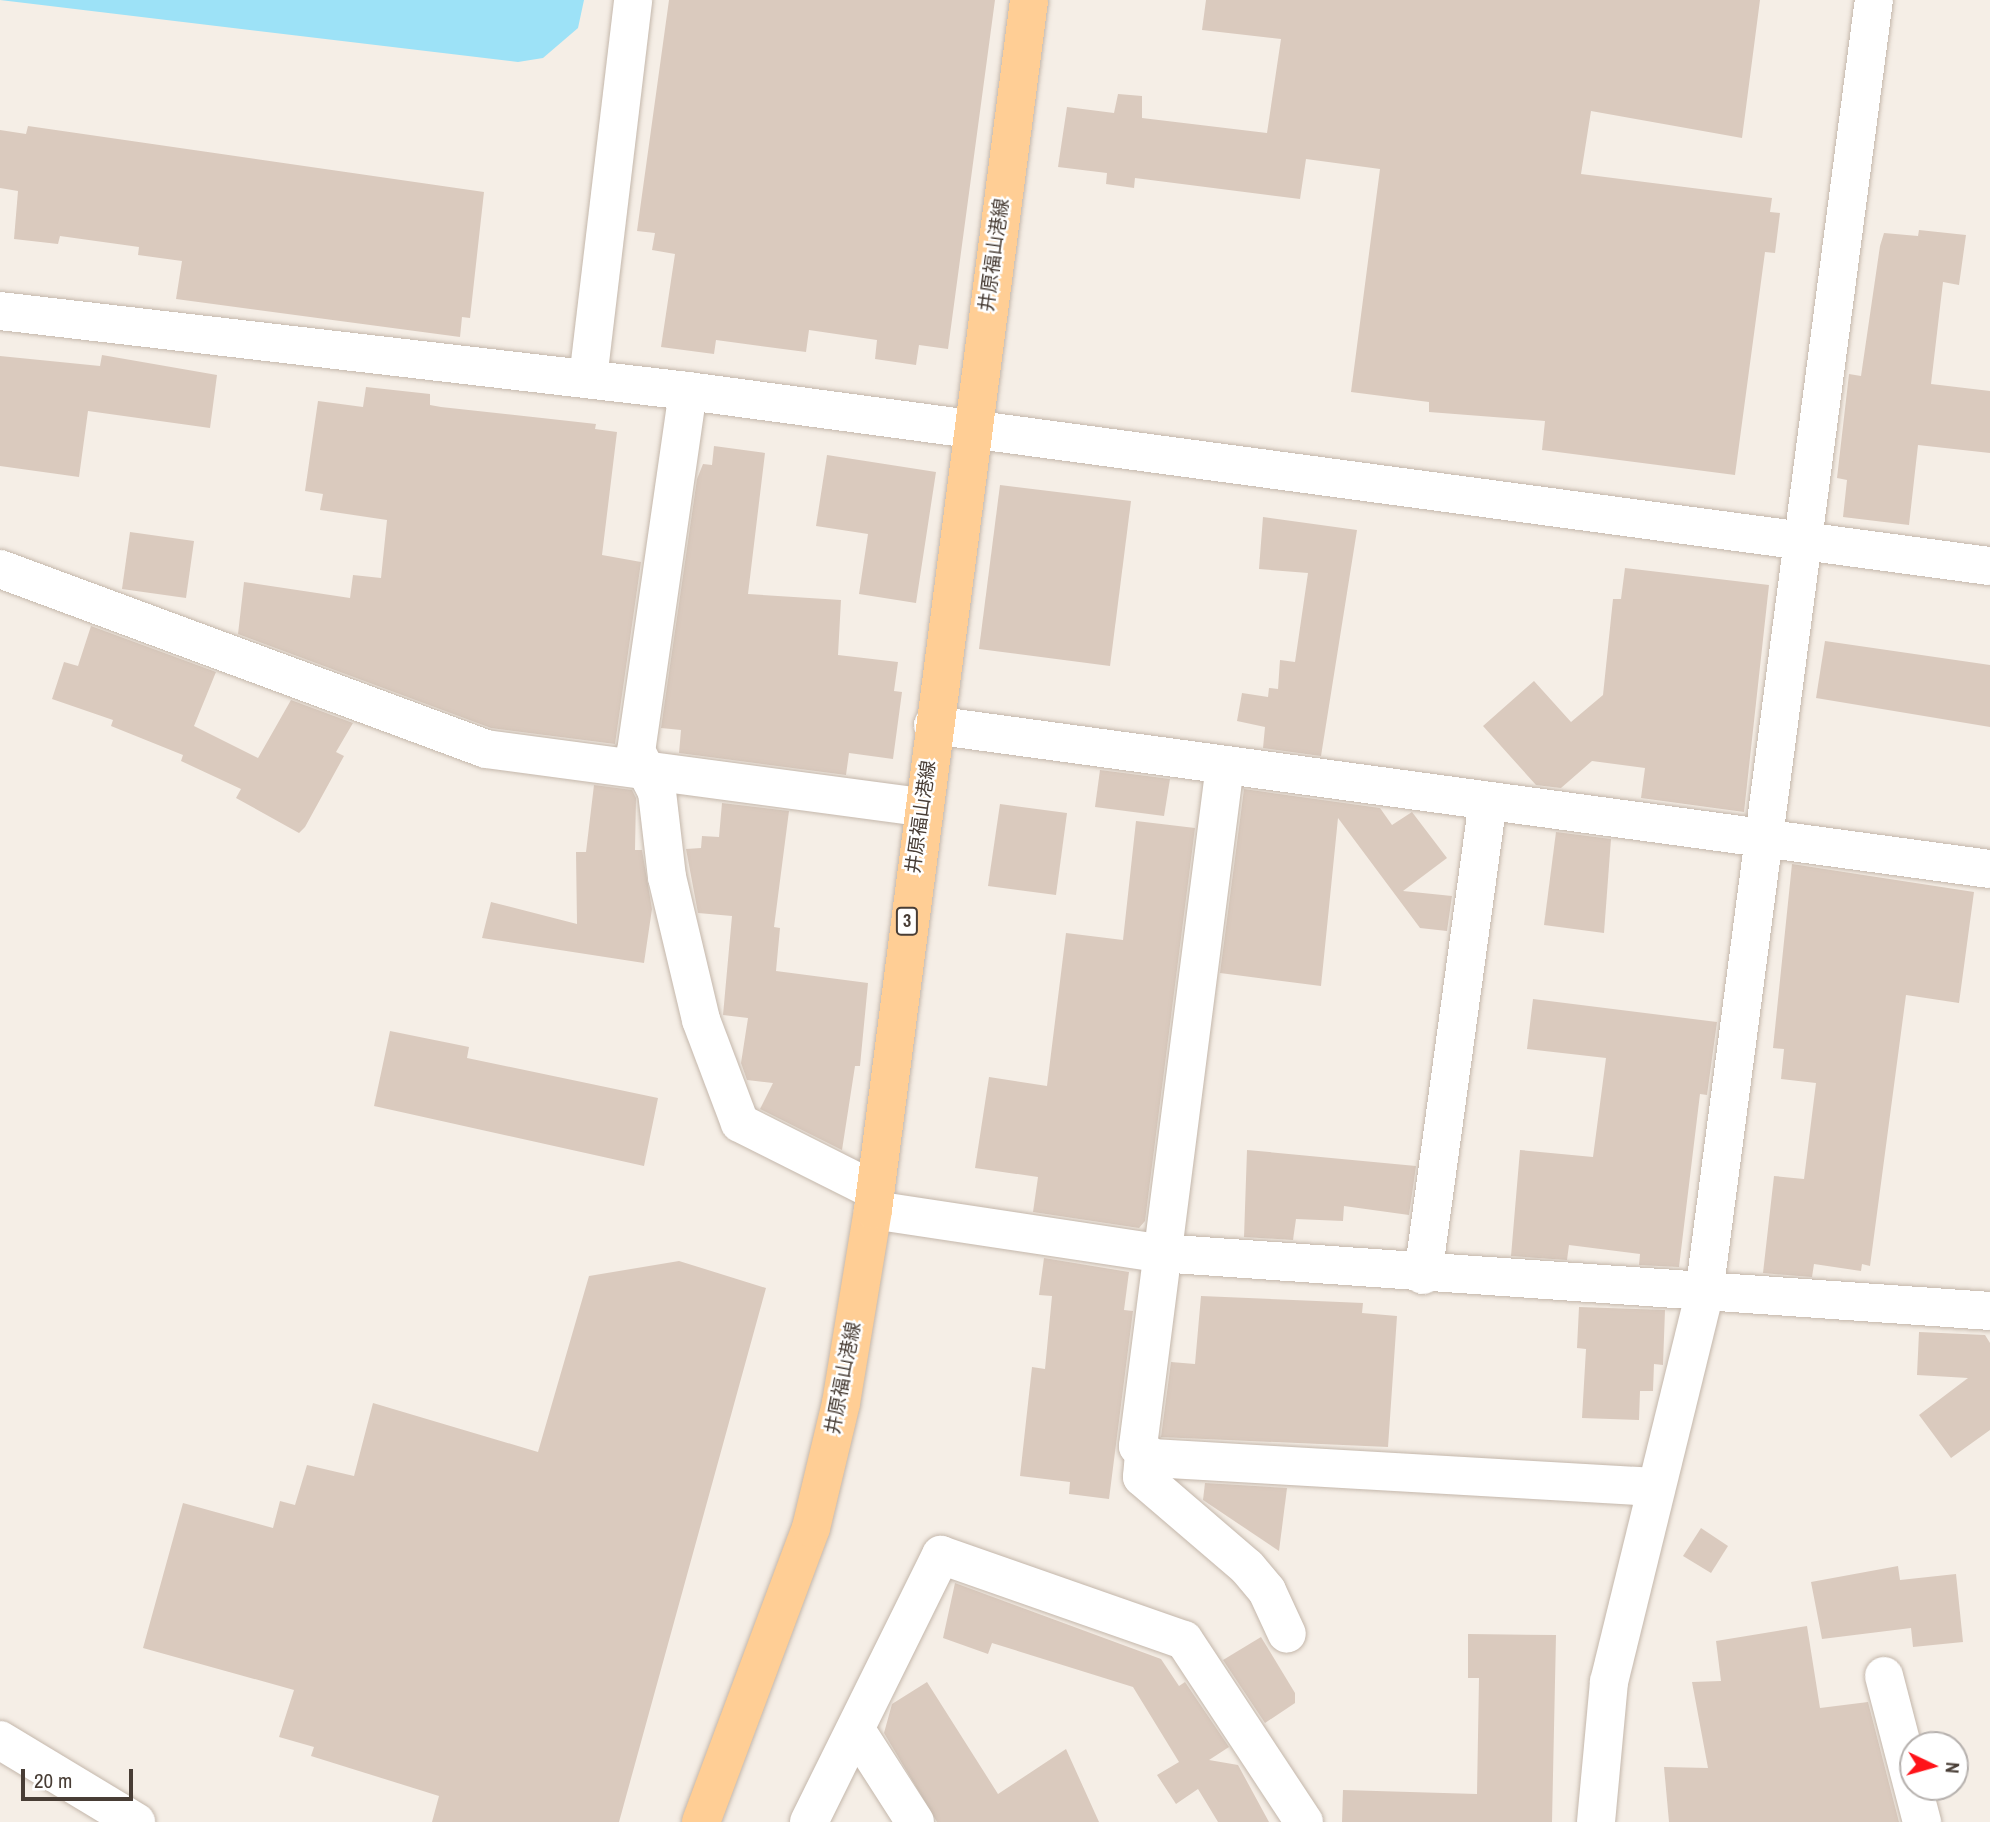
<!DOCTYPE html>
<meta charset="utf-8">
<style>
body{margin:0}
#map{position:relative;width:1990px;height:1822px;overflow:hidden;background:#f5eee6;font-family:"Archivo Narrow","Noto Sans JP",sans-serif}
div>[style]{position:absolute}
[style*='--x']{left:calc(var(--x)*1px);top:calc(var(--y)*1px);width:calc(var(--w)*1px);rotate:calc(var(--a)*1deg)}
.water>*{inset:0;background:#9de2f7}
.building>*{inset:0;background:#dacabe}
.roads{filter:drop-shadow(0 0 2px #c4b7ab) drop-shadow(0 0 2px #c4b7ab)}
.minor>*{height:38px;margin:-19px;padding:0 19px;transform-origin:19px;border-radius:19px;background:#fff}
.tertiary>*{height:38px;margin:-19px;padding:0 19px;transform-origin:19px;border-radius:19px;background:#fff}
.primary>*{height:38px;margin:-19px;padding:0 19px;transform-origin:19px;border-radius:19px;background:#ffce95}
span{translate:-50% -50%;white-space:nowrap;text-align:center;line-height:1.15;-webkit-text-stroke:5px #fff;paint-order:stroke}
.shield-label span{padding:2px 5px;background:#fff;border:2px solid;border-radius:5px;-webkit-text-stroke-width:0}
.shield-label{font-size:18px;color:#483d35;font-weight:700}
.street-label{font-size:19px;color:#483d35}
.north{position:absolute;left:1899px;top:1731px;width:70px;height:70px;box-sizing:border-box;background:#fff;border:2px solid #b6b1ae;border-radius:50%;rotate:95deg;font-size:19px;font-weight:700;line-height:28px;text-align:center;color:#483d35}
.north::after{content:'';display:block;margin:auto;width:24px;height:32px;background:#ff1319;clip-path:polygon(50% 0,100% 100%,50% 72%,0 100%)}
.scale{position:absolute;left:21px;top:1769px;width:112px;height:32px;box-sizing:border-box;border:4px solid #483d35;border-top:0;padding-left:9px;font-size:21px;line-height:24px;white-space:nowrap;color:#483d35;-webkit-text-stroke:5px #fff;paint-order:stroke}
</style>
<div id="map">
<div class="water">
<i style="clip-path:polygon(0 0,584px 0,578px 28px,543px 58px,518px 62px)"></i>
</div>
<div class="building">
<i style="clip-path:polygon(669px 0,995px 0,948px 349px,919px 345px,916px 365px,875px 359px,877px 340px,809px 330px,806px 352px,716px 340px,714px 354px,661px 347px,675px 254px,652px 250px,655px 233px,637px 231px)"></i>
<i style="clip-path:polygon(1206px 0,1760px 0,1742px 138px,1591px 111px,1581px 174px,1772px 198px,1770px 212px,1780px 213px,1775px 253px,1765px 252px,1735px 475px,1542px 450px,1545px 421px,1429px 412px,1429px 402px,1351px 392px,1380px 169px,1306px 159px,1300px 199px,1135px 178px,1134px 188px,1106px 184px,1107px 173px,1058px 167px,1067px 107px,1114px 113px,1118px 94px,1142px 96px,1142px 118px,1267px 133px,1281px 39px,1202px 30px)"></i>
<i style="clip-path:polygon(28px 126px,484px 192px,470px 318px,462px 317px,460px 337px,176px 299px,182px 261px,138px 255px,139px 247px,60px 236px,58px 244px,14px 239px,18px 191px,0 188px,0 130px,26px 134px)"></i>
<i style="clip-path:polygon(1919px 230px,1966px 235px,1959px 285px,1943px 282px,1931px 384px,1990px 391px,1990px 453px,1918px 445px,1909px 525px,1843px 517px,1847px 480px,1837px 478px,1849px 374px,1861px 376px,1880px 246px,1884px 233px,1918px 236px)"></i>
<i style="clip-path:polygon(102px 355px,217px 375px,210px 428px,88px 411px,79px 477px,0 466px,0 356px,100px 366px)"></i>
<i style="clip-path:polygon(366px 387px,430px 394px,430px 405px,441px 407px,596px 424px,595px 429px,617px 432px,602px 555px,641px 562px,615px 744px,491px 728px,238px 634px,244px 582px,350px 598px,353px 575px,381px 578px,387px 520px,320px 510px,323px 494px,305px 491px,318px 401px,363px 407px)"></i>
<i style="clip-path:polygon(714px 446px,765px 453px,748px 594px,841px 600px,838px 655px,898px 662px,894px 691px,902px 692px,893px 759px,849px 753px,846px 775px,679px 753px,681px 730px,661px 728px,697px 479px,703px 464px,712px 465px)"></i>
<i style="clip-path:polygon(827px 455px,936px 472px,916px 603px,859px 594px,868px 534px,816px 526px)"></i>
<i style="clip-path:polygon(1000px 485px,1131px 501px,1110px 666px,979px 649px)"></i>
<i style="clip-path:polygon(1263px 517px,1357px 530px,1321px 756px,1263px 748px,1265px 727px,1237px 721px,1242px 693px,1268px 697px,1269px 688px,1278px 689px,1280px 660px,1295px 662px,1308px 573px,1259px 569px)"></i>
<i style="clip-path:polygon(130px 532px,194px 541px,186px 598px,122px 589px)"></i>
<i style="clip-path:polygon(1625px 568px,1769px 585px,1744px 812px,1641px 798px,1645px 768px,1592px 761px,1561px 788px,1536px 785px,1483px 726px,1534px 681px,1571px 722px,1603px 695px,1613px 599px,1621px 599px)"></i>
<i style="clip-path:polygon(91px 626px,216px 672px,194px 726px,258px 758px,291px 700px,353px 723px,336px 752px,344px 756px,305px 827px,299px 833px,236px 798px,241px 789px,181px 761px,183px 755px,111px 726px,113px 720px,52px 699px,64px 662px,78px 666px)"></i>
<i style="clip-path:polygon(1825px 641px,1990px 665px,1990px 727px,1816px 698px)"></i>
<i style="clip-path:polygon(1100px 770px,1170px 779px,1164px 816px,1095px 807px)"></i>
<i style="clip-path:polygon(594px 785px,632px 790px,636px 798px,635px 850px,642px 850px,652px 909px,644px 963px,482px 938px,491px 902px,577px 924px,576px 852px,586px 852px)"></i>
<i style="clip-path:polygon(1244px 789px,1380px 808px,1392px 825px,1412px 812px,1447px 858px,1403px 891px,1452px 896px,1447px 931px,1420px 928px,1338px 818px,1321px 986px,1220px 973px)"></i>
<i style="clip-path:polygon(722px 803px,789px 811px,774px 927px,780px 928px,776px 971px,868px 983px,860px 1066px,855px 1066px,842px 1150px,760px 1109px,773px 1083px,747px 1080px,741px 1063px,748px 1018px,723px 1015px,732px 916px,698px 913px,686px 849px,701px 848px,702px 836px,719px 837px)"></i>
<i style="clip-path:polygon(1000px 804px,1067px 813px,1056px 895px,988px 886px)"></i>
<i style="clip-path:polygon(1136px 821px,1195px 828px,1145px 1221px,1139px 1228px,1033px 1212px,1038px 1177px,975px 1168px,989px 1077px,1047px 1086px,1066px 933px,1123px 940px)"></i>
<i style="clip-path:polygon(1556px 832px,1611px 839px,1604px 933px,1544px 925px)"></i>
<i style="clip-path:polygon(1792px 864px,1974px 892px,1959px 1003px,1906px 995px,1870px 1266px,1862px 1264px,1861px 1271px,1814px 1264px,1812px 1277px,1763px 1273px,1774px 1176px,1804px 1179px,1816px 1083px,1781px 1079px,1784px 1049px,1773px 1048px)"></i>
<i style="clip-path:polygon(1533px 999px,1717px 1022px,1707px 1095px,1700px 1094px,1679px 1267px,1639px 1265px,1640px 1254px,1569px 1245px,1567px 1260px,1511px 1256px,1520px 1150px,1593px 1157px,1606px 1058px,1527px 1049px)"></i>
<i style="clip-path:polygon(390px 1031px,469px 1047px,467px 1058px,658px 1098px,644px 1166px,374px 1106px)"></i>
<i style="clip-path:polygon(1247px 1150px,1416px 1166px,1409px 1215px,1344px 1206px,1343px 1221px,1296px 1219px,1293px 1240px,1244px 1237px)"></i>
<i style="clip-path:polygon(1044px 1258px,1129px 1272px,1124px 1310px,1133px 1311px,1109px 1499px,1069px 1494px,1070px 1482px,1020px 1476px,1032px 1367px,1045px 1369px,1052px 1296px,1039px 1295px)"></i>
<i style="clip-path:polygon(679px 1261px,766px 1288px,619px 1822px,432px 1822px,439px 1796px,311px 1756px,314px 1747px,279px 1737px,294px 1690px,143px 1648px,183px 1503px,273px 1528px,280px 1501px,295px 1505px,307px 1465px,354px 1476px,373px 1403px,538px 1452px,589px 1276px)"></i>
<i style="clip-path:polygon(1201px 1296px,1363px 1303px,1362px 1313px,1397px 1316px,1388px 1447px,1161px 1437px,1171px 1362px,1195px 1364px)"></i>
<i style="clip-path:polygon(1579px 1307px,1665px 1310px,1663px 1365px,1654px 1364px,1653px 1391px,1640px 1391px,1639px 1420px,1582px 1418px,1586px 1349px,1577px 1348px)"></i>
<i style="clip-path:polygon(1919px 1332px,1985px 1335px,1990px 1343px,1990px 1430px,1951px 1458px,1919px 1415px,1968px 1378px,1917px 1375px)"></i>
<i style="clip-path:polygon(1205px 1483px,1287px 1488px,1279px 1551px,1203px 1500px)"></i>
<i style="clip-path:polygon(1701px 1528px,1728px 1546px,1711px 1573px,1683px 1556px)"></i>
<i style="clip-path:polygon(1898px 1566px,1900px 1580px,1956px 1574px,1963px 1642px,1913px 1647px,1911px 1628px,1822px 1639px,1811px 1582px)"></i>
<i style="clip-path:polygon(955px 1583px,1161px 1659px,1179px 1686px,1185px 1682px,1229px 1747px,1209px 1760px,1238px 1765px,1269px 1822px,1218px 1822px,1198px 1789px,1176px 1804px,1157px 1775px,1179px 1762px,1133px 1687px,992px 1643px,988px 1654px,943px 1638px)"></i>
<i style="clip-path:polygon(1807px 1626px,1820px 1708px,1868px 1702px,1899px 1822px,1669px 1822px,1664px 1767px,1708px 1768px,1692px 1682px,1721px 1681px,1716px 1641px)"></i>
<i style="clip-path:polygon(1468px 1634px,1556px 1635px,1552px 1822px,1342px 1822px,1343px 1790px,1477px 1794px,1479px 1678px,1468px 1678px)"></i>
<i style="clip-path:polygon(1261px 1637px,1295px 1693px,1295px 1703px,1265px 1723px,1223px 1660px)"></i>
<i style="clip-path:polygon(927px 1682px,998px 1794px,1066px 1749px,1099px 1822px,937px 1822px,884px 1733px,892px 1704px)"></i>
</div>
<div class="roads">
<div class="minor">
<i style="--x:588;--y:379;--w:382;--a:-83.2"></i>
<i style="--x:688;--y:391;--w:364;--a:98.2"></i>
<i style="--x:636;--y:751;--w:46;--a:62.9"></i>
<i style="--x:657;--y:792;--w:86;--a:83.3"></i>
<i style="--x:667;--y:877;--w:147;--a:76.6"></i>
<i style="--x:701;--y:1020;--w:110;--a:69.3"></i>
<i style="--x:740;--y:1123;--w:151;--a:26.7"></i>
<i style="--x:0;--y:569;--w:518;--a:20.32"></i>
<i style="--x:486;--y:749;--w:439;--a:7.6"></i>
<i style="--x:933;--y:725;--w:1067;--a:7.76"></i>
<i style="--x:1225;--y:765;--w:687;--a:97.28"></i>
<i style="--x:1138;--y:1446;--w:18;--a:41"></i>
<i style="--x:1152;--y:1458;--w:504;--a:3.3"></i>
<i style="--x:873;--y:1210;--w:289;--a:8.6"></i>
<i style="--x:1159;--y:1253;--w:833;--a:3.99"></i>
<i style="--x:1423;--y:1275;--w:477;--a:-82.2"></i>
<i style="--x:1144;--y:1454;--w:23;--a:95"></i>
<i style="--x:1142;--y:1477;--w:138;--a:40.6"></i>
<i style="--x:1247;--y:1567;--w:31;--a:50"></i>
<i style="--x:1267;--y:1591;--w:47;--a:65.1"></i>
<i style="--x:1884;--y:1676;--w:151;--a:75.4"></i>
<i style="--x:856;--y:1730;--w:109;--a:57.3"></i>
<i style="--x:0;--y:1740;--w:159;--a:31.1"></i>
<i style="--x:809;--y:1822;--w:298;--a:-63.7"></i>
<i style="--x:941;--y:1555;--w:257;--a:19.3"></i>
<i style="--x:1184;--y:1640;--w:218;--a:56.6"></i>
<i style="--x:1596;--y:1822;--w:141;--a:-84.7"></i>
<i style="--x:1609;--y:1682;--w:399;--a:-76.2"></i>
<i style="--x:1704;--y:1294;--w:1305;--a:-82.52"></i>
</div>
<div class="tertiary">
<i style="--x:0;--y:311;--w:693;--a:6.63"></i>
<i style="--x:688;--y:391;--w:1314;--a:7.66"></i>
</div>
<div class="primary">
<i style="--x:701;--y:1822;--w:314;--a:-69.5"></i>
<i style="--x:811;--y:1528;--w:129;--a:-76.5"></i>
<i style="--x:841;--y:1403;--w:196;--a:-80.6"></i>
<i style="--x:873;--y:1210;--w:1220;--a:-82.65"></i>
</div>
</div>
<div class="shield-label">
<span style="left:907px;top:921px">3</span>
</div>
<div class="street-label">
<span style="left:994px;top:255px;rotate:-82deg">井原福山港線</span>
<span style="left:921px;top:817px;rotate:-82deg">井原福山港線</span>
<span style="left:843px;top:1378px;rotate:-79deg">井原福山港線</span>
</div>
<div class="north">N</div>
<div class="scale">20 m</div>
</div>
